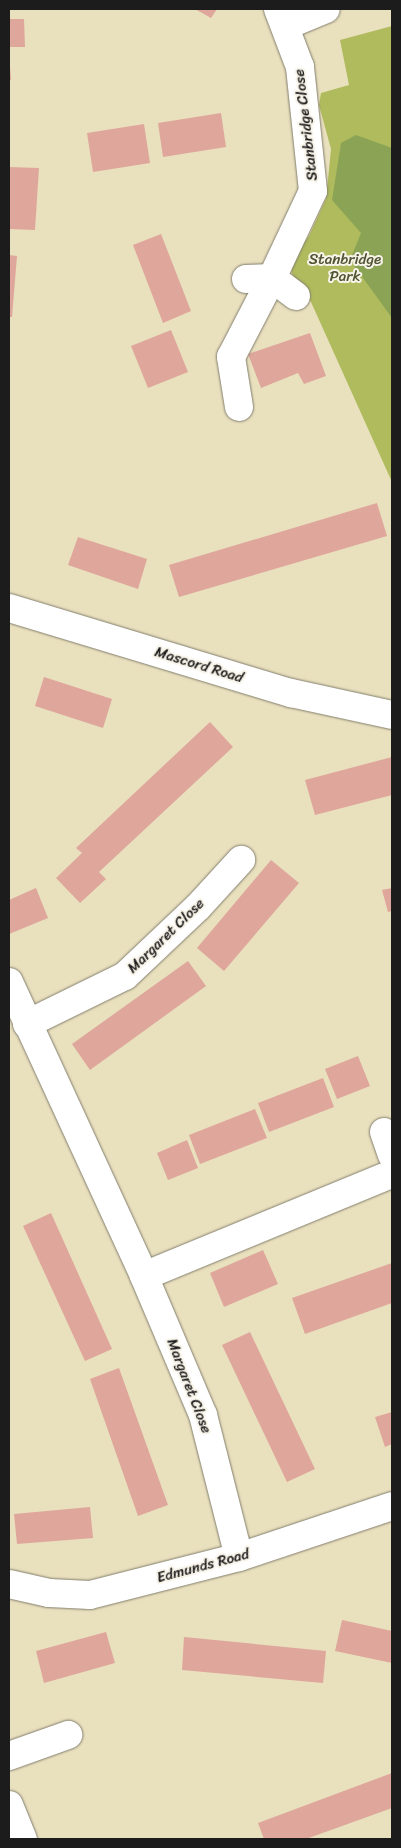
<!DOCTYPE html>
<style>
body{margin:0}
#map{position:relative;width:401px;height:1848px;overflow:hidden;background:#e9e0be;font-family:Sriracha,sans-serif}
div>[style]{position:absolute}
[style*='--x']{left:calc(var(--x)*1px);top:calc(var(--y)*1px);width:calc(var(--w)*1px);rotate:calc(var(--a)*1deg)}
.green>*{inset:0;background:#afbb5c}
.forest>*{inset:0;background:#8ba354}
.building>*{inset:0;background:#dfa69b}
.roads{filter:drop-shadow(0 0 1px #827e6d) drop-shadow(0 0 1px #827e6d)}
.minor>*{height:28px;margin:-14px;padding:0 14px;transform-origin:14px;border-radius:14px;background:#fff}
span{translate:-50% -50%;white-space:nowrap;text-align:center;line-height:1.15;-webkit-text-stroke:4px #f7f3e8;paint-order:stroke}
.street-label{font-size:15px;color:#1c1c1c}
.park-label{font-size:15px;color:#4f5432}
.frame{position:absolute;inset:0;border:10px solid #1c1c1c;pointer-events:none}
</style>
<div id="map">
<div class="green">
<i style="clip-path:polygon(392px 26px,392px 482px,311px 302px,294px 280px,289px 262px,309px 236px,326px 199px,331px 149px,319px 105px,321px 93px,349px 85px,340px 40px)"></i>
</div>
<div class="forest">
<i style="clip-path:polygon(356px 135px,392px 148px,392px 318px,350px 260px,361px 233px,332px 200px,341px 143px)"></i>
</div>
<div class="building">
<i style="clip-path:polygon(195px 9px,217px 9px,211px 18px)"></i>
<i style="clip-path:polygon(9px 19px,24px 19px,25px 47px,9px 47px)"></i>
<i style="clip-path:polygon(9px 66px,10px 66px,11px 80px,9px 80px)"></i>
<i style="clip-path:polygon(221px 113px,226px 147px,163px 157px,158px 123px)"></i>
<i style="clip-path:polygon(144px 124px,150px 163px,93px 172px,87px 133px)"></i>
<i style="clip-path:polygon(9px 167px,39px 168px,35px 230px,9px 229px)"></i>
<i style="clip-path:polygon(161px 234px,191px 311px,163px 323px,133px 245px)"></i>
<i style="clip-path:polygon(9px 255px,17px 256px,12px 317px,9px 317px)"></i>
<i style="clip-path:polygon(171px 330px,188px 372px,148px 388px,131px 346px)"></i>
<i style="clip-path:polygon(310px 333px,326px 376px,304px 384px,298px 373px,261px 388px,248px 354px)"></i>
<i style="clip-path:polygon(377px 503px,387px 536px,179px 597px,169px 565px)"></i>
<i style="clip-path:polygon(78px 537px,147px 559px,138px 589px,68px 565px)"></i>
<i style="clip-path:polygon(44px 677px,112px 699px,103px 728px,35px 706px)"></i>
<i style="clip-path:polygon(210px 722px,233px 747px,99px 872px,106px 879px,80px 903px,56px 878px,82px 853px,76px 848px)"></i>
<i style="clip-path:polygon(392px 757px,392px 795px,315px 815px,305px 780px)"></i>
<i style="clip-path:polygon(271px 860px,299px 883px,224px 971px,197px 948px)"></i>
<i style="clip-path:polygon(36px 888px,48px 918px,9px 934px,9px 900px)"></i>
<i style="clip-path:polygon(392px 888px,392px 911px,388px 912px,382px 890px)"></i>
<i style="clip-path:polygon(188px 961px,206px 986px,90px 1070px,72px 1044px)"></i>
<i style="clip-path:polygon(358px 1056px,370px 1086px,337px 1099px,325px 1069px)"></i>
<i style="clip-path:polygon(323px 1078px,334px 1107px,269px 1132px,258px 1103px)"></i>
<i style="clip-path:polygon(255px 1109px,267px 1138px,200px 1164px,189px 1135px)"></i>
<i style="clip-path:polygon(187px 1140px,198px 1168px,168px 1180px,157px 1153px)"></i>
<i style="clip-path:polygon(51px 1213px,112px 1349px,85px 1361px,23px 1226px)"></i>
<i style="clip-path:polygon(263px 1250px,278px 1284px,224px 1307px,210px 1273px)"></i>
<i style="clip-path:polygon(392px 1263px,392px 1303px,305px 1334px,292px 1298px)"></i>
<i style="clip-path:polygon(250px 1332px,315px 1469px,287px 1482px,222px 1345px)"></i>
<i style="clip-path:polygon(119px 1368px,168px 1505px,138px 1516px,90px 1379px)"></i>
<i style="clip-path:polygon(392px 1412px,392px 1444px,385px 1447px,375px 1417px)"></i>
<i style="clip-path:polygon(90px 1507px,93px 1538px,17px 1544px,14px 1514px)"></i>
<i style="clip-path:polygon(342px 1620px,392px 1631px,392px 1663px,335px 1651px)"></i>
<i style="clip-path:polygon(106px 1632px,115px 1663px,44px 1683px,36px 1651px)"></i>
<i style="clip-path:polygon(184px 1637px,326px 1651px,323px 1683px,182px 1670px)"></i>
<i style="clip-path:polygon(392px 1773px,392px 1808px,306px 1839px,264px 1839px,258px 1823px)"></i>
</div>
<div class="roads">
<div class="minor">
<i style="--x:285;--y:26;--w:44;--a:-22.5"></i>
<i style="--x:246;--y:279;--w:26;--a:-2"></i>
<i style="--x:272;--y:278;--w:96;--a:-64.8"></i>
<i style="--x:313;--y:191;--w:125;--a:-96"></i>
<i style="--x:300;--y:67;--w:62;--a:-110.8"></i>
<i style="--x:239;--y:407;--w:51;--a:-99.1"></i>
<i style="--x:231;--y:357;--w:89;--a:-62.6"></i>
<i style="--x:272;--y:278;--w:30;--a:37"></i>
<i style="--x:9;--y:608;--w:295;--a:16.8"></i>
<i style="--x:291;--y:693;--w:103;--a:12.3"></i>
<i style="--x:9;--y:982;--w:324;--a:65.3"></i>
<i style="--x:144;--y:1276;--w:151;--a:67"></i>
<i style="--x:203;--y:1415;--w:146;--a:75.8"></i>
<i style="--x:27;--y:1024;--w:109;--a:-26.1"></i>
<i style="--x:125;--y:976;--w:100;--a:-43.4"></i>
<i style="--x:198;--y:907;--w:64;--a:-47.5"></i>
<i style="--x:384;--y:1132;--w:24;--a:71"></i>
<i style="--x:144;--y:1276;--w:268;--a:-22.4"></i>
<i style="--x:9;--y:1584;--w:41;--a:12.7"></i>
<i style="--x:49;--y:1593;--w:41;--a:2.8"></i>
<i style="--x:90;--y:1595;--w:154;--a:-14.3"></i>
<i style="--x:239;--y:1557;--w:161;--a:-18.4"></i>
<i style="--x:9;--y:1756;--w:63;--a:-19.6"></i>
<i style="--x:9;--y:1805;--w:37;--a:68"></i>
</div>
</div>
<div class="street-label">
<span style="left:306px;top:125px;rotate:-97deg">Stanbridge Close</span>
<span style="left:199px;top:665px;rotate:17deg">Mascord Road</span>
<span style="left:166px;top:936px;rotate:-44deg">Margaret Close</span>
<span style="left:189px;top:1386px;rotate:69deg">Margaret Close</span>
<span style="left:203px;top:1566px;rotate:-15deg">Edmunds Road</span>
</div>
<div class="park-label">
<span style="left:345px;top:268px">Stanbridge<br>Park</span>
</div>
<div class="frame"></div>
</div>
